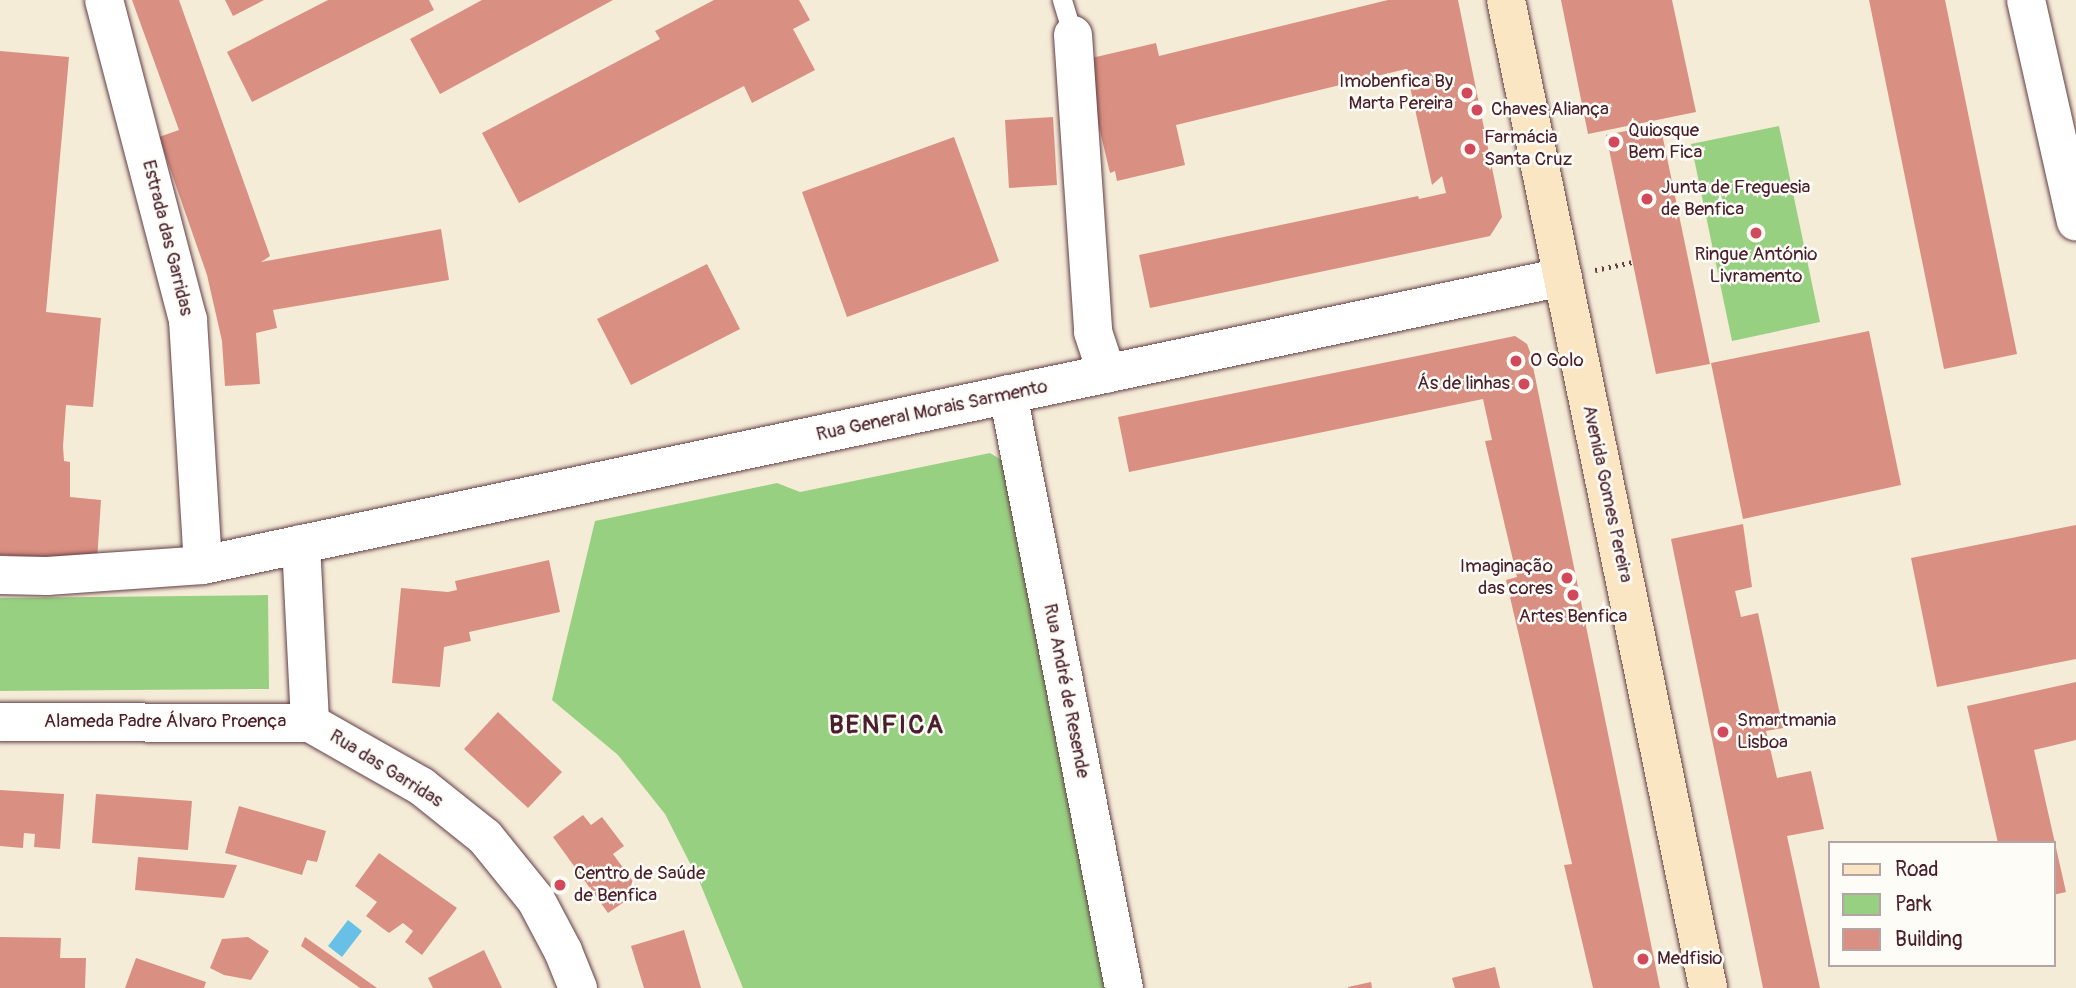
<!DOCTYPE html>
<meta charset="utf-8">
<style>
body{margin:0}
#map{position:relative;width:2076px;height:988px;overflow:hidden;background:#f5ecd8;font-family:Pangolin,sans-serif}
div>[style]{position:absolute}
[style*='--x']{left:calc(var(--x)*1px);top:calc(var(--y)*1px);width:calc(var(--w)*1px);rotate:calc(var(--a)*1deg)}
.green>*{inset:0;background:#98d082}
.water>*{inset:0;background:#69c0e6}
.building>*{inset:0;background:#d98f81}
.path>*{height:4.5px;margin-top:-2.25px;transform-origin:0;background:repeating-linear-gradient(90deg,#643e45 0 2px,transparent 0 7px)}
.roads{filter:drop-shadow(0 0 2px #643e45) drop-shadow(0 0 2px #643e45)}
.lane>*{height:19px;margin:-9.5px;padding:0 9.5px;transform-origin:9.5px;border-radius:9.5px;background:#fff}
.street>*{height:38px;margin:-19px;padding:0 19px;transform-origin:19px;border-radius:19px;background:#fff}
.secondary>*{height:38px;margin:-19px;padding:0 19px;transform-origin:19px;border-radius:19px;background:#fbe6c4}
.dots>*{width:19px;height:19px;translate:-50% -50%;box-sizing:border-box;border:4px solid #fdfcf7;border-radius:50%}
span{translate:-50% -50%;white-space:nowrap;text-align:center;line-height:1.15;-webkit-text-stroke:5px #fdfcf7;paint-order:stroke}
.poi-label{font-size:19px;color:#4a1f2b}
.right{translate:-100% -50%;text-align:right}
.left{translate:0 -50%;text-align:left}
.street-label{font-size:19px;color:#4a1f2b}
.district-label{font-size:26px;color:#4a1f2b;font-weight:700;letter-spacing:2px}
.legend{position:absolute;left:1828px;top:841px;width:228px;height:126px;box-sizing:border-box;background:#fdfcf7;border:2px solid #b5a4a5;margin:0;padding:9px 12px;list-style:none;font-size:21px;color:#4a1f2b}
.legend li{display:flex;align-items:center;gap:14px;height:35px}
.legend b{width:35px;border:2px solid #b5a4a5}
</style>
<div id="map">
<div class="green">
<i style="clip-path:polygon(1779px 126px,1820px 322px,1732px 341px,1691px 144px)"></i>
<i style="clip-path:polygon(990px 453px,1005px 462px,1106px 988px,743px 988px,700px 883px,665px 814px,618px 755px,552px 700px,595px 521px,777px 483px,800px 492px)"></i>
<i style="clip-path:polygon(268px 595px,269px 689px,0 691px,0 598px)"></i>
</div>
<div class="water">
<i style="clip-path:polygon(348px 920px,362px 931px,342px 957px,328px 946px)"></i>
</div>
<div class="building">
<i style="clip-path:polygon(132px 0,179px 0,270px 256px,261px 262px,441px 229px,449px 280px,273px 310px,277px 328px,256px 333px,260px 384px,225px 386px,222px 341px,207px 275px,159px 137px,179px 130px)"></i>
<i style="clip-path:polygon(225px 0,264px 0,233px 16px)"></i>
<i style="clip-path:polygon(328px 0,429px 0,434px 10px,252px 102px,227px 52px)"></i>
<i style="clip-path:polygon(482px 0,613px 0,440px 94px,410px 39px)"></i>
<i style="clip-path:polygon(714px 0,799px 0,810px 20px,793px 29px,815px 70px,752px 103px,744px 86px,519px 203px,482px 133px,660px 39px,655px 31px)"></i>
<i style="clip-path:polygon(1388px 0,1458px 0,1502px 217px,1490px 236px,1150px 308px,1139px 255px,1418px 196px,1419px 199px,1446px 193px,1442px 176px,1432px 185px,1406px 69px,1176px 125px,1185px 165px,1117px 181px,1115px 171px,1110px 173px,1083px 60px,1156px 43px,1159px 56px)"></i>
<i style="clip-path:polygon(1561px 0,1672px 0,1696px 112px,1588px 134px)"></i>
<i style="clip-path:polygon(1869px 0,1945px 0,2017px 354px,1944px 369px)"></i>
<i style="clip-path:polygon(0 51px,69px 57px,46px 312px,101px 318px,93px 407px,66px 405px,63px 446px,64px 461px,70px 462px,70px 497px,101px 500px,97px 561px,0 555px)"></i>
<i style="clip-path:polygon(1053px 117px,1057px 185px,1009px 188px,1005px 120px)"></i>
<i style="clip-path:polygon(1660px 124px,1710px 364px,1656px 374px,1606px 135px)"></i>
<i style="clip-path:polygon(954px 137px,999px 261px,847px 317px,802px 192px)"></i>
<i style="clip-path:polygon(707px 264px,740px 329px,631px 385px,597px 319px)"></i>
<i style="clip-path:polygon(1869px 331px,1901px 485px,1743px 519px,1711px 363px)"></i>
<i style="clip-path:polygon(1515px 336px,1527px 344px,1530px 352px,1660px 988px,1593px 988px,1564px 865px,1572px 864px,1506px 580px,1517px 577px,1485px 441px,1492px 440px,1483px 399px,1129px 472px,1118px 417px)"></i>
<i style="clip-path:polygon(1743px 524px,1752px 587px,1735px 591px,1741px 617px,1758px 613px,1783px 728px,1766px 731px,1777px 778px,1811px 771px,1824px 829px,1787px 836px,1820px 988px,1763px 988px,1671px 539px)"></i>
<i style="clip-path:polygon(2076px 525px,2076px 659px,1937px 687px,1911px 558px)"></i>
<i style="clip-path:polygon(549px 560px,560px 612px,469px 632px,471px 641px,444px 647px,440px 687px,392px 683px,401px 588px,448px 592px,457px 590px,455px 581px)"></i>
<i style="clip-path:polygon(2076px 682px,2076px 740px,2034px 750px,2066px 892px,2053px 895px,2053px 843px,1998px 843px,1967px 706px)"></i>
<i style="clip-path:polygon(498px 712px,562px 772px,528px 808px,464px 749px)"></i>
<i style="clip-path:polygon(0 790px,64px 794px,60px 849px,34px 847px,35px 834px,24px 833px,23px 848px,0 846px)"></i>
<i style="clip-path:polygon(96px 794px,192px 801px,188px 850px,92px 843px)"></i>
<i style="clip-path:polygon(239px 806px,326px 831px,317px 862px,307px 860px,302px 875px,225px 853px)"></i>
<i style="clip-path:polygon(583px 815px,591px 825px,602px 817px,624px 846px,613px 854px,640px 891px,608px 913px,553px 837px)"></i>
<i style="clip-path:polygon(379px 853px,457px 908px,422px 955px,405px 942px,413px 931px,403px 923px,389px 933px,366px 916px,377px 902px,355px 886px)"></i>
<i style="clip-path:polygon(138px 857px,237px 865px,224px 898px,135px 890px)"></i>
<i style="clip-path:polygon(684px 930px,701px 988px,644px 988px,631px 946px)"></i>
<i style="clip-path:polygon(0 937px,61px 938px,60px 958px,86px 958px,85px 988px,0 988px)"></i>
<i style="clip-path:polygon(248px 937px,269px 951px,251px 980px,224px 975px,210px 968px,222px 939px)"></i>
<i style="clip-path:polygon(305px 937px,377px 988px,360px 988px,301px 946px)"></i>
<i style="clip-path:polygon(484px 950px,502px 988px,433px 988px,428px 978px)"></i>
<i style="clip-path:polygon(136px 958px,206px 982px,204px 988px,125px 988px)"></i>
<i style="clip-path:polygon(1495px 967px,1500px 988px,1455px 988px,1452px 978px)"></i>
<i style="clip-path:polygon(1371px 982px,1372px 988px,1348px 988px,1348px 987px)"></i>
</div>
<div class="path">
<i style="--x:1595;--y:270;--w:39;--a:-12"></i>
</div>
<div class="roads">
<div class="lane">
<i style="--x:1062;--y:0;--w:37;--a:73"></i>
</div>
<div class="street">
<i style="--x:104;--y:0;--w:331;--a:75.3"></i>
<i style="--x:188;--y:320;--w:245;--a:86.5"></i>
<i style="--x:2026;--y:0;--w:227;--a:77.3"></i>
<i style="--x:1073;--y:35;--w:298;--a:86.1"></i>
<i style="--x:1093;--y:332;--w:44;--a:71.6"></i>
<i style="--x:1008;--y:394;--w:605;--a:78.95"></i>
<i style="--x:301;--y:544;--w:179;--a:87.1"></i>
<i style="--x:0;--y:575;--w:47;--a:1.2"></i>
<i style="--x:47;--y:576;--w:156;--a:-4"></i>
<i style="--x:203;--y:565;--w:1390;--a:-11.96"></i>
<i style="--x:0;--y:722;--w:310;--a:0.2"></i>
<i style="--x:310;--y:723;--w:128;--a:29.6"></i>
<i style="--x:421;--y:786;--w:82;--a:38.6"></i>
<i style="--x:485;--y:837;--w:81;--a:51"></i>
<i style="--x:536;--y:900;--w:58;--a:62.1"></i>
<i style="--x:563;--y:951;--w:40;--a:68"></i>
</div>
<div class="secondary">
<i style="--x:1506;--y:0;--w:1008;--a:78.44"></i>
</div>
</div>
<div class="dots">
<i style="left:1467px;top:93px;background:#d1495b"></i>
<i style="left:1477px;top:110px;background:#d1495b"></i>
<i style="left:1614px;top:142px;background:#d1495b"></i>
<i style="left:1470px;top:149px;background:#d1495b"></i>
<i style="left:1647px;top:199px;background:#d1495b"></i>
<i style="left:1756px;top:233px;background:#d1495b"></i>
<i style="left:1516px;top:361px;background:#d1495b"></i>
<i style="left:1524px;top:384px;background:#d1495b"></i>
<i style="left:1567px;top:578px;background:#d1495b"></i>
<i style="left:1573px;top:595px;background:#d1495b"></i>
<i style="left:1723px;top:732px;background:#d1495b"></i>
<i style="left:560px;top:885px;background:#d1495b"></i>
<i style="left:1643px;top:959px;background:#d1495b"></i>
</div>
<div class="poi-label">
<span class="right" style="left:1453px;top:93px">Imobenfica By<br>Marta Pereira</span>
<span class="left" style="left:1491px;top:110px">Chaves Aliança</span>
<span class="left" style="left:1628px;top:142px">Quiosque<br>Bem Fica</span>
<span class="left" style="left:1484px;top:149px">Farmácia<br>Santa Cruz</span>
<span class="left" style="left:1661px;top:199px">Junta de Freguesia<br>de Benfica</span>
<span style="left:1756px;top:266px">Ringue António<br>Livramento</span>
<span class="left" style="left:1530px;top:361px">O Golo</span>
<span class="right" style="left:1510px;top:384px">Ás de linhas</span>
<span class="right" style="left:1553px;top:578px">Imaginação<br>das cores</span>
<span style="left:1573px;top:617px">Artes Benfica</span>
<span class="left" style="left:1737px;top:732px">Smartmania<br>Lisboa</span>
<span class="left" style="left:574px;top:885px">Centro de Saúde<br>de Benfica</span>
<span class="left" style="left:1657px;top:959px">Medfisio</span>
</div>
<div class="street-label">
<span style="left:167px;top:238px;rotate:76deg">Estrada das Garridas</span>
<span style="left:932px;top:411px;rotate:-12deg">Rua General Morais Sarmento</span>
<span style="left:1607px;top:494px;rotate:78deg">Avenida Gomes Pereira</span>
<span style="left:1066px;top:691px;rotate:79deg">Rua André de Resende</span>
<span style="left:165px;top:722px">Alameda Padre Álvaro Proença</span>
<span style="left:386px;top:769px;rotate:32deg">Rua das Garridas</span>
</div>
<div class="district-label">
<span style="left:887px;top:726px">BENFICA</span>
</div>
<ul class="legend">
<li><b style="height:9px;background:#fbe6c4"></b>Road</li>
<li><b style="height:19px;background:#98d082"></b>Park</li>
<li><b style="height:19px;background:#d98f81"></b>Building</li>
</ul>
</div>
